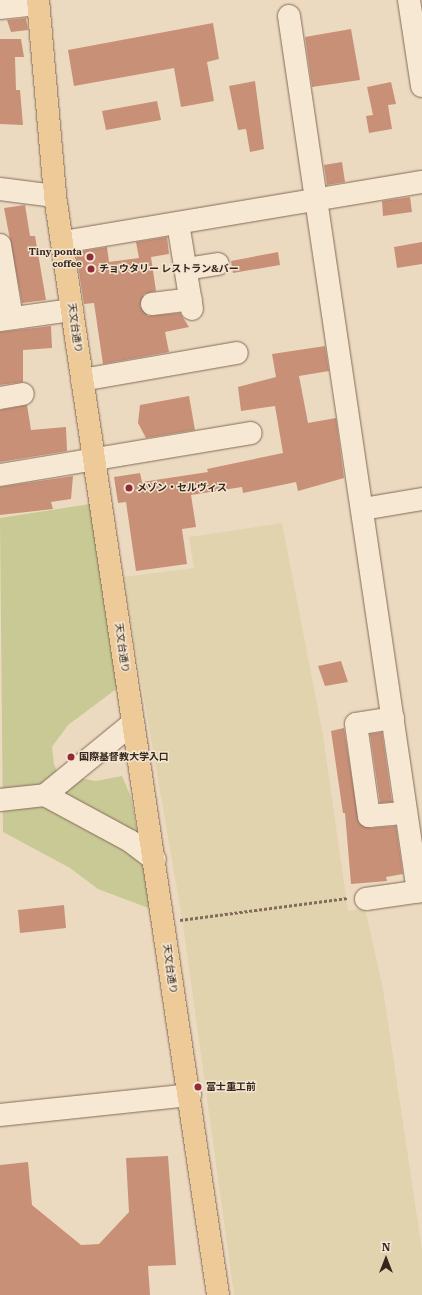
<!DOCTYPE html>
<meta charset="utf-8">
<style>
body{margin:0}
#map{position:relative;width:422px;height:1295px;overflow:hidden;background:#ecdac0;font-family:"IBM Plex Serif","Noto Sans JP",serif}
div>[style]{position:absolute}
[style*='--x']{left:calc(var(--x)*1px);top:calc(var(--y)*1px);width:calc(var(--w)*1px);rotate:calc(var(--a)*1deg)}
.farmland>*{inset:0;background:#e1d3ae}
.green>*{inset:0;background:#c8c995}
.building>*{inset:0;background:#c89077}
.path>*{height:2.5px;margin-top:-1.25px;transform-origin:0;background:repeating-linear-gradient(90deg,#846b59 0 3px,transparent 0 5px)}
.roads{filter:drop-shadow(0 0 1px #846b59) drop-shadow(0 0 1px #846b59)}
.minor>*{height:22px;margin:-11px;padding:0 11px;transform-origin:11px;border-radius:11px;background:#f7e8d3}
.major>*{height:22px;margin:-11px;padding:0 11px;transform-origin:11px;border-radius:11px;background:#eeca99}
.dots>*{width:11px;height:11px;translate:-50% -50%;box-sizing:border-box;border:2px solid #f3e5cf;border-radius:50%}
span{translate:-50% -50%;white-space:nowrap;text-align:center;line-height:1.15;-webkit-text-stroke:3px #f3e5cf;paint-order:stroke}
.poi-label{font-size:10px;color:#34251d;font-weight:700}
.right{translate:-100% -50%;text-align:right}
.left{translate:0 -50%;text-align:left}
.street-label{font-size:10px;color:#34251d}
.north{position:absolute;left:366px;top:1239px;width:40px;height:40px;-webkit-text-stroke:3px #f3e5cf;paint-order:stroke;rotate:0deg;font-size:11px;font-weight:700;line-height:16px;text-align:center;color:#34251d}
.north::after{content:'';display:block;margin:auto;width:14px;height:18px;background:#34251d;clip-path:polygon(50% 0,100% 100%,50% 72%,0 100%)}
</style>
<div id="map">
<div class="farmland">
<i style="clip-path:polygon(282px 523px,323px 735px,348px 911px,365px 908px,383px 989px,422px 1250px,422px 1295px,234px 1295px,183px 924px,123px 577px,194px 568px,189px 537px)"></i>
</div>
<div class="green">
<i style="clip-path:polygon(90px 504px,123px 684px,68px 725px,52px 747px,54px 764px,58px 774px,96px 781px,122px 776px,131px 797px,151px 909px,98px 889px,70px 868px,3px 832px,0 518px)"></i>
</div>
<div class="building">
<i style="clip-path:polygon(26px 18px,28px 30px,11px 32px,7px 20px)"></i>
<i style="clip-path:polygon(213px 23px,219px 59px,207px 62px,214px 101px,181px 107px,174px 68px,74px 86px,68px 50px)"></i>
<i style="clip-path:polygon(351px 29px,360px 80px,312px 87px,305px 37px)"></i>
<i style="clip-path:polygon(0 39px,21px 39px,24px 57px,15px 57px,16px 90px,20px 90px,23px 125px,0 124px)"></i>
<i style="clip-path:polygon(255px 81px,264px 149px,250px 152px,246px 129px,238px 130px,229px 86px)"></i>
<i style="clip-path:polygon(391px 82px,396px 104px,388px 105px,392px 129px,369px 133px,366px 116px,373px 115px,367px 87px)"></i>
<i style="clip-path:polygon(157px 101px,161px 120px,106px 130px,102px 111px)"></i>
<i style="clip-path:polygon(342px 162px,345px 182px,327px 185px,324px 165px)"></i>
<i style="clip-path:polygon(410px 197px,412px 212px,383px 216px,382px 201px)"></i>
<i style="clip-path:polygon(25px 205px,30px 236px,35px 236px,46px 300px,22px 303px,4px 208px)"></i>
<i style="clip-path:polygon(167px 237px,169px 254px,151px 257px,156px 291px,144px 294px,140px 306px,148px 316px,180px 313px,189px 327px,165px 332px,169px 352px,103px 364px,94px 303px,84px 304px,76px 252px,107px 247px,109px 262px,139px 258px,136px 242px)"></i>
<i style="clip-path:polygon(422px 242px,422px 264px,397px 268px,394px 247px)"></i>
<i style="clip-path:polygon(278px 252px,280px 265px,233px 273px,231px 261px)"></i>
<i style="clip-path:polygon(51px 326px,52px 348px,23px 350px,23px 382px,0 385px,0 332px)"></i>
<i style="clip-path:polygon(325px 346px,329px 371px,299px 376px,308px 423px,336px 418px,344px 478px,298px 491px,296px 482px,243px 493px,242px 487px,191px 495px,196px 527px,182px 529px,187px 564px,136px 571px,126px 502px,118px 503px,114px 477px,140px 473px,142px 482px,208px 472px,207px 469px,283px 453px,275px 406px,241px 411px,238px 387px,276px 377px,272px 354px)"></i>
<i style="clip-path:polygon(189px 396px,195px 430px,146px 438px,138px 423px,140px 405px)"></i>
<i style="clip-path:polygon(27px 405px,31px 430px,66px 427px,67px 451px,0 462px,0 410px)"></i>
<i style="clip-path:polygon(73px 476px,71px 499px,51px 502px,53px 509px,0 515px,0 487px)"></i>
<i style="clip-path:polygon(341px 661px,348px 682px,325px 686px,318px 666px)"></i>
<i style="clip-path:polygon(344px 728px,359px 823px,370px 828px,396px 826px,403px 874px,386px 877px,387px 881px,351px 884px,345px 813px,343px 813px,331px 731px)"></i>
<i style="clip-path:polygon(382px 732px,392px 802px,380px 803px,370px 734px)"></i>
<i style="clip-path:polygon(64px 905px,66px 928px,20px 933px,18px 910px)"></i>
<i style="clip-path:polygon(168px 1156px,176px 1265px,148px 1266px,150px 1295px,0 1295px,0 1165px,28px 1162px,32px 1205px,81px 1245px,99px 1244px,129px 1212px,126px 1158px)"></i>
</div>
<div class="path">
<i style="--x:180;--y:920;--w:169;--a:-7.5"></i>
</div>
<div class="roads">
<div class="minor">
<i style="--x:409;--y:0;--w:87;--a:81.4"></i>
<i style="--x:0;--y:8;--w:38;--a:-6"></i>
<i style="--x:289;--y:16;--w:885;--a:81.62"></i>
<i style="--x:0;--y:189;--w:55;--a:7.3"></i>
<i style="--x:178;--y:223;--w:87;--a:80.8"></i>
<i style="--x:63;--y:242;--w:364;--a:-9.5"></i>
<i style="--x:0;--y:245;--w:74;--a:80.7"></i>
<i style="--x:186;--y:269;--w:32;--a:-9"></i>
<i style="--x:152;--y:304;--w:39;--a:-7"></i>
<i style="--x:0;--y:320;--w:73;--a:-7.9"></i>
<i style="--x:82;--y:380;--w:157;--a:-9.9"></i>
<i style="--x:0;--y:398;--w:23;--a:-10"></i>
<i style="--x:0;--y:475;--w:254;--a:-9.5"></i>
<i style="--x:363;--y:509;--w:60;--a:-9.6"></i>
<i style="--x:393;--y:718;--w:37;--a:171"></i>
<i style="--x:356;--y:724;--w:93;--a:82"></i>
<i style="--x:369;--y:816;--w:37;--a:-5"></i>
<i style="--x:45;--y:795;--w:97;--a:28.4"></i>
<i style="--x:130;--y:841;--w:31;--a:37"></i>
<i style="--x:0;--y:800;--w:45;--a:-6.3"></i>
<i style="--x:45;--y:795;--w:114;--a:-39.3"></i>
<i style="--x:366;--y:899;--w:57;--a:-8.1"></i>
<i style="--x:0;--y:1115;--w:191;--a:-6"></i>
</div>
<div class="major">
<i style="--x:38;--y:0;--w:197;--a:85"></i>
<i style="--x:55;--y:196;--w:1111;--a:81.56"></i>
</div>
</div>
<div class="dots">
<i style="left:90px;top:257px;background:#902c37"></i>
<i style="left:91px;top:269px;background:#902c37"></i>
<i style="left:129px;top:488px;background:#902c37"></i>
<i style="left:71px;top:757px;background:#902c37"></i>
<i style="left:198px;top:1087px;background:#902c37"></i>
</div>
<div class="poi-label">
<span class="right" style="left:82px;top:257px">Tiny ponta<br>coffee</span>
<span class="left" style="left:99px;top:269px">チョウタリー レストラン&amp;バー</span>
<span class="left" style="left:137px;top:488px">メゾン・セルヴィス</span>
<span class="left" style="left:79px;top:757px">国際基督教大学入口</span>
<span class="left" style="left:206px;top:1087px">富士重工前</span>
</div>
<div class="street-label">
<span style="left:75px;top:328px;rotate:82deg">天文台通り</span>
<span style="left:122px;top:648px;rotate:82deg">天文台通り</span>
<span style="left:170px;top:969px;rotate:82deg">天文台通り</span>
</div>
<div class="north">N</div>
</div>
